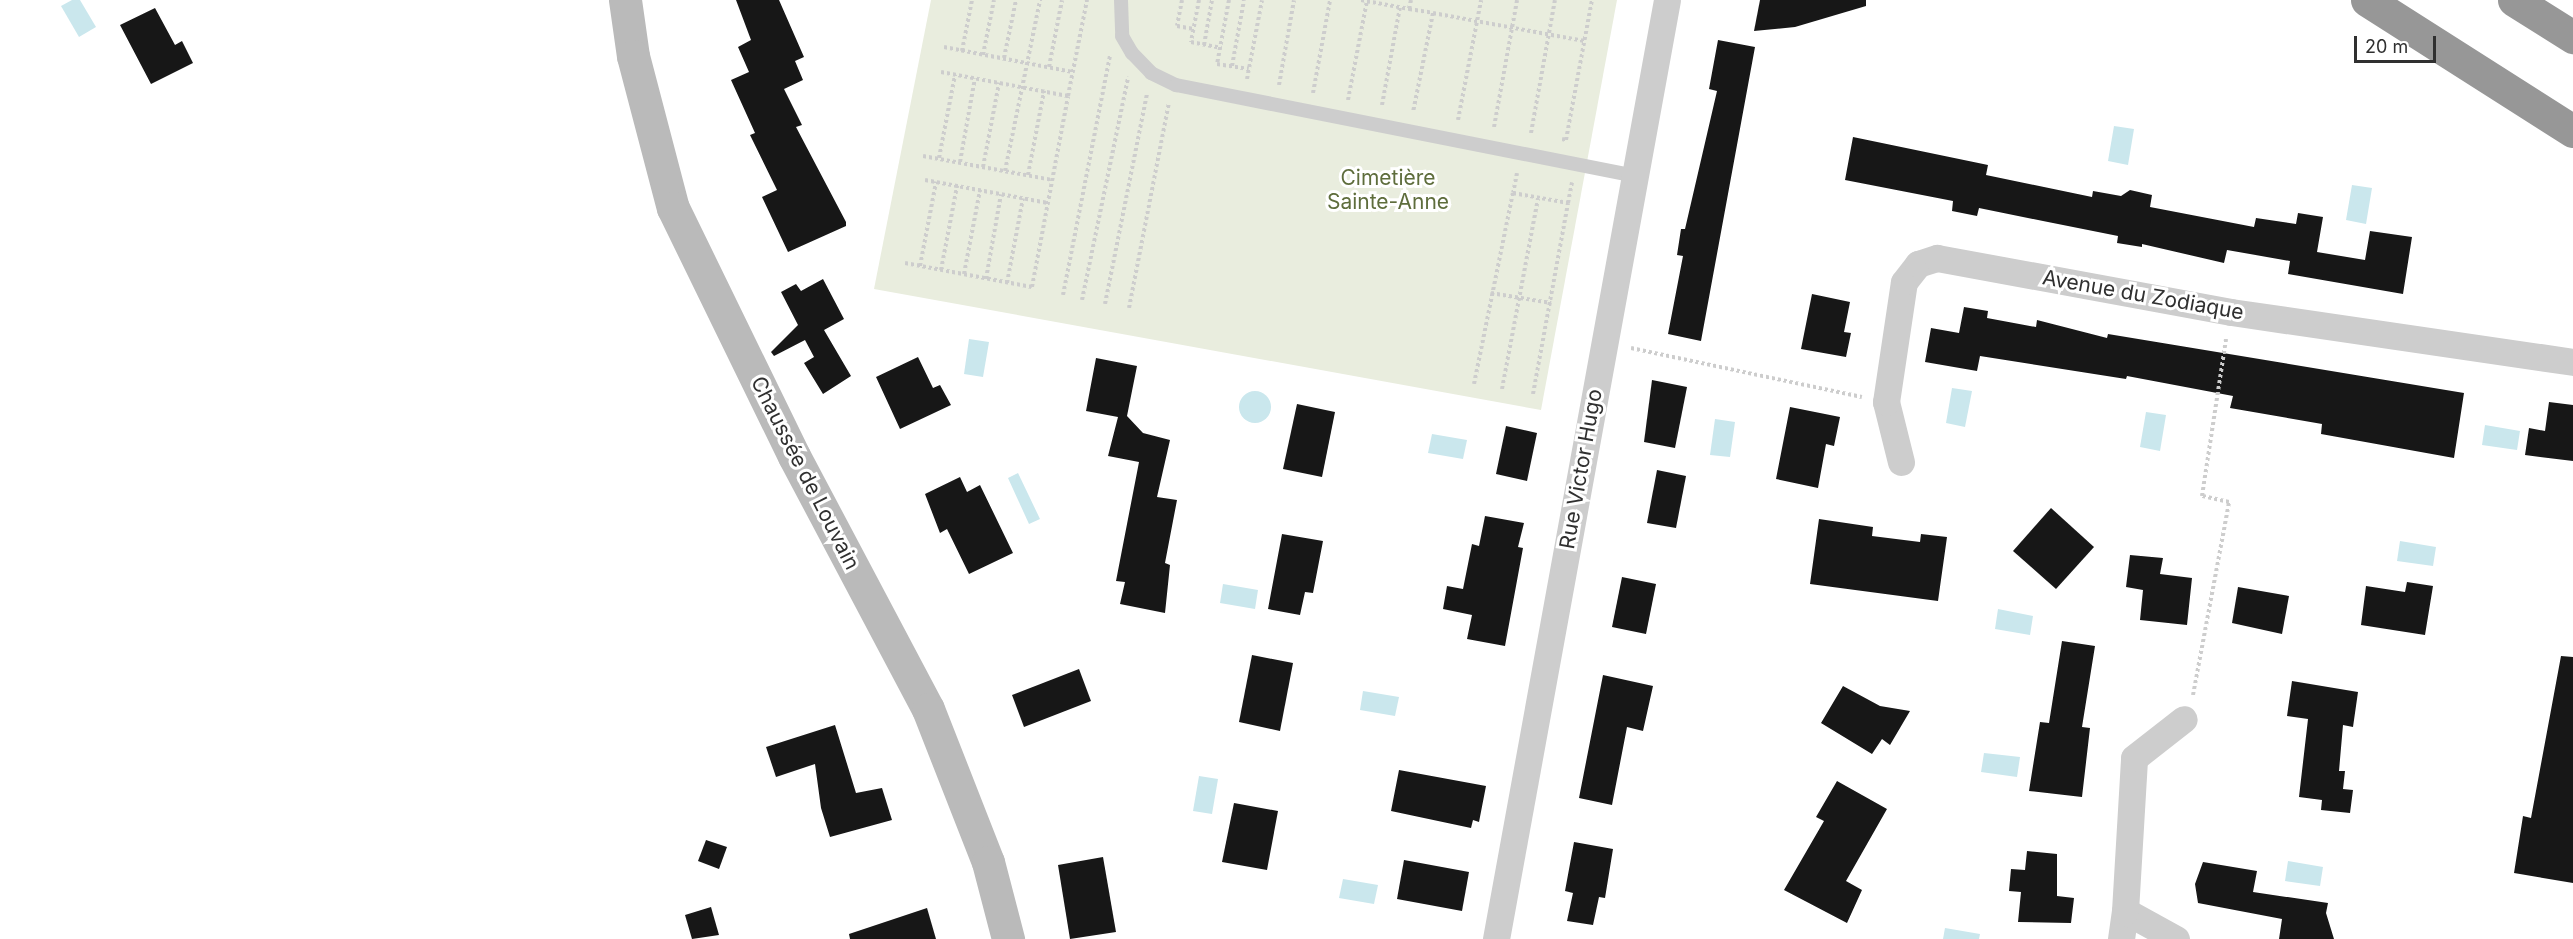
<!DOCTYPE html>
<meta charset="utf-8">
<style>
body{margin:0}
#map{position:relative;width:2573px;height:939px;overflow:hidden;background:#fff;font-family:Inter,sans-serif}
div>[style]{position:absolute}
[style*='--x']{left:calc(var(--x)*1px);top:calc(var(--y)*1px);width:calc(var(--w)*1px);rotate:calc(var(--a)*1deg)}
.green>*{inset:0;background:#e9edde}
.water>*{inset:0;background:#cae7ed}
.round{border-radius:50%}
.building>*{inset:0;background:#171717}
.path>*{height:4px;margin-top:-2px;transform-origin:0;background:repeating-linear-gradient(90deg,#cdcdcd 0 3px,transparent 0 6px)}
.service>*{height:14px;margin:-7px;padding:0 7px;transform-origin:7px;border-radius:7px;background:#cdcdcd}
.minor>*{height:27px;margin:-13.5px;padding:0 13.5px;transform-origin:13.5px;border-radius:13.5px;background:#cdcdcd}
.secondary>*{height:33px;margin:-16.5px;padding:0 16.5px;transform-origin:16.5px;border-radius:16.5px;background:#bababa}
.motorway>*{height:33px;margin:-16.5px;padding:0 16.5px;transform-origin:16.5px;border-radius:16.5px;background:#979797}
span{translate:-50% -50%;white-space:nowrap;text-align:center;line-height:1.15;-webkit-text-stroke:6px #fff;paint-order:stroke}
.park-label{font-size:21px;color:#5e6d3c}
.street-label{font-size:21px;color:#303030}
.scale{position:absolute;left:2354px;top:36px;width:82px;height:27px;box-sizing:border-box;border:3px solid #303030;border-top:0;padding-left:8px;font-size:18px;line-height:21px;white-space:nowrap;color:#303030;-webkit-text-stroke:4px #fff;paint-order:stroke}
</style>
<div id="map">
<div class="green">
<i style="clip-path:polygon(931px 0,1617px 0,1541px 410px,874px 289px)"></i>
</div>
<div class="water">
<i style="clip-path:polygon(72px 0,80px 0,96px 27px,79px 37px,61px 6px)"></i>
<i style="clip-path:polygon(2114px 126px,2134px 129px,2128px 165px,2108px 161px)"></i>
<i style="clip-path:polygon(2352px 185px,2372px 188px,2366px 224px,2346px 220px)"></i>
<i style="clip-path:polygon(969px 339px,989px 342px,983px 377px,964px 374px)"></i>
<i style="clip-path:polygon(1952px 388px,1972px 391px,1965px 427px,1946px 423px)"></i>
<i class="round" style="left:1239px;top:391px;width:32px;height:32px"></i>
<i style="clip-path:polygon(2146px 412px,2166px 415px,2160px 451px,2140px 447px)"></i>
<i style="clip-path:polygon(1715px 419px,1735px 422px,1730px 457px,1710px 455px)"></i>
<i style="clip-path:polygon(2485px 425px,2520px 431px,2517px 450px,2482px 445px)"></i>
<i style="clip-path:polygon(1432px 434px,1467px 440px,1463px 459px,1428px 453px)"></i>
<i style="clip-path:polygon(1018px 473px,1040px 519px,1029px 524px,1008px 478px)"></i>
<i style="clip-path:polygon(2400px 541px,2436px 547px,2433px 566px,2397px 561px)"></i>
<i style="clip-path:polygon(1223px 584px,1258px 590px,1255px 609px,1220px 603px)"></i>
<i style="clip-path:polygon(1998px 609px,2033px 616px,2030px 635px,1995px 629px)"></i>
<i style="clip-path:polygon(1363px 691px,1399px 697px,1395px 716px,1360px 710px)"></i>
<i style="clip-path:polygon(1984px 753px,2020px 757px,2017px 777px,1981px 772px)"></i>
<i style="clip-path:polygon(1199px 776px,1218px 779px,1212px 814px,1193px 811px)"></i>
<i style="clip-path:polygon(2288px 861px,2323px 867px,2320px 886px,2285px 881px)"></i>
<i style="clip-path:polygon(1343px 879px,1378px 885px,1374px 904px,1339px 898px)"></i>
<i style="clip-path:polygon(1945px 928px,1980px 934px,1979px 939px,1943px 939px)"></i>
</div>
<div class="building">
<i style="clip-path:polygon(736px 0,779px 0,804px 57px,795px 61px,803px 80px,784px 89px,802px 125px,796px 127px,846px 222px,846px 226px,788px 252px,762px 197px,777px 190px,750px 135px,755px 133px,731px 80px,749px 72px,738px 47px,751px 40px)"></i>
<i style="clip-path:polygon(1760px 0,1866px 0,1866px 6px,1795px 27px,1754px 31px)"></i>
<i style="clip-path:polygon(155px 8px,175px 45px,182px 41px,193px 63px,151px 84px,120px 25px)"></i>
<i style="clip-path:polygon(1718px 40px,1755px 47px,1701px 341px,1668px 334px,1683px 256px,1677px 255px,1681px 229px,1685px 229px,1717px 91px,1709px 89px)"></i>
<i style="clip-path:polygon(1853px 137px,1988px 165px,1986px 175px,2092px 197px,2093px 191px,2121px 196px,2130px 190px,2152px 195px,2150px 207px,2254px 227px,2256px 218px,2296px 224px,2298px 213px,2323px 217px,2317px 252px,2365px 260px,2370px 231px,2412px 237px,2403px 294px,2288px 274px,2290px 261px,2227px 250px,2224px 263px,2142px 244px,2142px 247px,2117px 243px,2118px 236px,2043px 221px,1979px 208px,1977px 216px,1952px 211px,1953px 201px,1845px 180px)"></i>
<i style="clip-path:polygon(823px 279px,844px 319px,824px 330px,851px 376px,823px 394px,804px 363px,814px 357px,805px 340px,774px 356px,771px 352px,798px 325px,781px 292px,796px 284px,801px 291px)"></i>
<i style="clip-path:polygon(1812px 294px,1850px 302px,1844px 332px,1851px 333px,1846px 357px,1801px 349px)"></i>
<i style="clip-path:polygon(1964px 307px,1988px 311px,1987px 318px,2036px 327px,2037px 320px,2107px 338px,2108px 334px,2464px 393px,2454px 458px,2321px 434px,2322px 424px,2230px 408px,2233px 396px,2127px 376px,2126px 379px,1980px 356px,1977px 371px,1925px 362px,1931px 328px,1959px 333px)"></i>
<i style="clip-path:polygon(918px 357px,933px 388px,940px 385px,951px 405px,900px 429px,876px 377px)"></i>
<i style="clip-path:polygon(1096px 358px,1137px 366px,1127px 416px,1143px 433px,1170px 440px,1157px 497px,1177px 500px,1165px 563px,1170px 565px,1165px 613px,1120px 604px,1125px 582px,1116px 581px,1139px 462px,1108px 456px,1118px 417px,1086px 411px)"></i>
<i style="clip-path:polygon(1652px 380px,1687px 387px,1675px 448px,1644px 442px)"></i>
<i style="clip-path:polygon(2549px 402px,2573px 405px,2573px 461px,2525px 455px,2529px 428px,2545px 431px)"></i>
<i style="clip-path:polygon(1297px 404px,1335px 412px,1322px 477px,1283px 469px)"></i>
<i style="clip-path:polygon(1790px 407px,1840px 417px,1834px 446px,1826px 444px,1818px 488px,1776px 479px)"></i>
<i style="clip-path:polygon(1506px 426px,1537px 433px,1527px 481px,1496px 474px)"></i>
<i style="clip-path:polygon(1657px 470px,1686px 476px,1676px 528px,1647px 523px)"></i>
<i style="clip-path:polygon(960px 477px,967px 492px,980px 485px,1013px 553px,969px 574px,947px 529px,940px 533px,925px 494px)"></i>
<i style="clip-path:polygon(2051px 508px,2094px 547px,2056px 589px,2013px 551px)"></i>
<i style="clip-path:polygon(1485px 516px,1524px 523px,1518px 547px,1523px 548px,1505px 646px,1467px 639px,1472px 615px,1443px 609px,1447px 586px,1463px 589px,1472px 544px,1479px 546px)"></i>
<i style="clip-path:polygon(1819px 519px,1873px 527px,1872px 536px,1920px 542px,1921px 534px,1947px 537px,1938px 601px,1810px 584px)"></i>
<i style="clip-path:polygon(1282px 534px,1323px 541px,1313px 593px,1305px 592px,1300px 615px,1268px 609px)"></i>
<i style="clip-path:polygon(2130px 555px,2163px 558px,2160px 574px,2192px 578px,2187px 625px,2140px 620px,2143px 590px,2126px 587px)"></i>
<i style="clip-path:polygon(1622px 577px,1656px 584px,1646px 634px,1612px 627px)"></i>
<i style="clip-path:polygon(2407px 582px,2433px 586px,2425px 635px,2361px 625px,2366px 586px,2405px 592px)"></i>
<i style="clip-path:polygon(2238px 587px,2289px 596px,2282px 634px,2232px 623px)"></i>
<i style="clip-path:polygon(2062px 641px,2095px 646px,2082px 727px,2090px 728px,2082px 797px,2029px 791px,2040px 722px,2049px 723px)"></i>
<i style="clip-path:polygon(1252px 655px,1293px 663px,1280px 731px,1239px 722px)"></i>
<i style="clip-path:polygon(2561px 656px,2573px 657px,2573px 883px,2514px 873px,2523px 816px,2531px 818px)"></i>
<i style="clip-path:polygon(1079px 669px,1091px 701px,1024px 727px,1012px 695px)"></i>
<i style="clip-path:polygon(1603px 675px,1653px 686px,1643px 731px,1627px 727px,1612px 805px,1579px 798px)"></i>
<i style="clip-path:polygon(2292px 681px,2358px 692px,2353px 727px,2343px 725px,2339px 771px,2345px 771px,2343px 789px,2353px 790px,2350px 813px,2321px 810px,2322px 800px,2299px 797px,2308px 719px,2287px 716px)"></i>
<i style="clip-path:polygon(1843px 686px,1880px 706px,1910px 711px,1890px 745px,1882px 739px,1872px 754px,1821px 723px)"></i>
<i style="clip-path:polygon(835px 725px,856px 793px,882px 788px,892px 820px,830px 837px,821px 808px,815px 764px,776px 777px,766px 747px)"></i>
<i style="clip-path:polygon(1399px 770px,1486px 786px,1479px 822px,1473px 820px,1471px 828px,1391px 811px)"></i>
<i style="clip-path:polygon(1837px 781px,1887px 809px,1846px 881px,1862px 890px,1847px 923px,1784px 890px,1824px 821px,1816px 817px)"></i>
<i style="clip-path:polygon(1234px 803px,1278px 811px,1267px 870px,1222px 862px)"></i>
<i style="clip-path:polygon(706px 840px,727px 847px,719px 869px,698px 861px)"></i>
<i style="clip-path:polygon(1574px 842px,1613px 849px,1605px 898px,1599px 897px,1593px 925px,1567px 921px,1573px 893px,1565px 891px)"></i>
<i style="clip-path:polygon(2027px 851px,2057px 854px,2057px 896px,2074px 898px,2071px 923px,2018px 922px,2021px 892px,2009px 891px,2011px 869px,2025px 870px)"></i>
<i style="clip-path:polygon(1103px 857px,1116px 932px,1070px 939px,1058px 865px)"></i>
<i style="clip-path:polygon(1404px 860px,1469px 872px,1462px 911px,1397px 899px)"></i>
<i style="clip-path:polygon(2203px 862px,2257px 871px,2253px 892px,2328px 903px,2326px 913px,2334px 939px,2279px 939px,2282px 919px,2198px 903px,2195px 884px)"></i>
<i style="clip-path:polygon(711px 907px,719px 935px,692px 939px,685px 915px)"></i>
<i style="clip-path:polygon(927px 908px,936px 939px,850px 939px,849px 934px)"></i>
</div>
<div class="path">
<i style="--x:1182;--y:0;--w:26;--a:101"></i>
<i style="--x:1177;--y:26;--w:17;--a:10"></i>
<i style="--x:1199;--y:0;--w:43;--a:100.8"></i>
<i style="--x:1191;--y:42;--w:31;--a:11"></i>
<i style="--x:1229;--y:0;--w:65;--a:100.6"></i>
<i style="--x:1217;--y:64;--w:32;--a:9"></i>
<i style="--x:1361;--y:0;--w:49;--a:10.6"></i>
<i style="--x:1411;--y:0;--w:9;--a:103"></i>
<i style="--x:1409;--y:9;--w:24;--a:9"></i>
<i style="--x:1433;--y:13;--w:101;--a:101.4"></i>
<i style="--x:1433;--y:13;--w:154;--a:10.5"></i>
<i style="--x:1204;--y:45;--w:46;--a:-79.9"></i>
<i style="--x:944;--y:47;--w:131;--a:11"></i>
<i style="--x:962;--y:51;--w:52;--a:-78.9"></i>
<i style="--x:983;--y:55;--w:56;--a:-78.7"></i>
<i style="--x:1004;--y:58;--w:59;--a:-78.3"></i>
<i style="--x:1232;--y:66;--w:67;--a:-79.7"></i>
<i style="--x:1049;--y:67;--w:68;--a:-79"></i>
<i style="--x:941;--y:72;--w:129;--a:10.7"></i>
<i style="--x:1068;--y:96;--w:98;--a:-78.8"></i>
<i style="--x:1247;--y:79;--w:80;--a:-79.2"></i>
<i style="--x:1279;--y:85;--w:86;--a:-80"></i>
<i style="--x:1313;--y:93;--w:95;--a:-79.6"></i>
<i style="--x:1348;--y:100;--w:102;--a:-79.2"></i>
<i style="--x:1382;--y:105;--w:100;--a:-79.6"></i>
<i style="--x:1458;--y:120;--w:122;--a:-79.1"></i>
<i style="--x:1494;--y:127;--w:129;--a:-79.7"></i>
<i style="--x:1531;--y:133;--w:135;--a:-79.8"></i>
<i style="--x:1562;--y:139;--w:4;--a:14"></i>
<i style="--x:1566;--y:140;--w:142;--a:-79.5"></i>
<i style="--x:923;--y:156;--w:131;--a:10.5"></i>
<i style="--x:939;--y:158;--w:85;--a:-79.1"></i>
<i style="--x:960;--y:162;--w:85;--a:-79.9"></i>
<i style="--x:983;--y:167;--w:86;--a:-79.2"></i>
<i style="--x:1005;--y:171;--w:175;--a:-78.4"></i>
<i style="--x:1517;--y:173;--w:20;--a:101"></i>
<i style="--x:1513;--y:193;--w:56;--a:10.3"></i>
<i style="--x:1568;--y:203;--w:21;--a:-79"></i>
<i style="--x:1028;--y:175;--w:86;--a:-79.2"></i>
<i style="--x:925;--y:180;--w:125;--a:10.6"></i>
<i style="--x:905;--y:263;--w:129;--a:10.7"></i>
<i style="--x:1032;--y:287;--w:194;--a:-79.3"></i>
<i style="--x:920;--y:266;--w:86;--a:-79.2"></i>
<i style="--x:941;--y:270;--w:86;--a:-79.2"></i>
<i style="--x:964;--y:274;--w:86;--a:-79.2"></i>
<i style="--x:986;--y:279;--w:86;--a:-80"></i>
<i style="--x:1007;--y:283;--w:86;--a:-79.3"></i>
<i style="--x:1491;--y:293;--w:61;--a:9.5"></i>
<i style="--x:1063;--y:295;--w:244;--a:-78.9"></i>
<i style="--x:1082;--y:300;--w:228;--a:-78.3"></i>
<i style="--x:1105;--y:304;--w:215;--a:-78.7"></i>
<i style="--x:1129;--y:308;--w:209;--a:-79"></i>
<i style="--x:1631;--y:348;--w:236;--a:12"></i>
<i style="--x:1474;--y:384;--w:195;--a:-78.5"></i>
<i style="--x:1502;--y:389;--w:194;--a:-79.3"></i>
<i style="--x:1533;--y:394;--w:194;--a:-79.6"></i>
<i style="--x:2193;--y:695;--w:196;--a:-79.4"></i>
<i style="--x:2229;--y:502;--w:28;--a:-167"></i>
<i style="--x:2202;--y:496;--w:159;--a:-81.3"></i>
</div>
<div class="service">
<i style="--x:1121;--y:0;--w:36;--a:88"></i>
<i style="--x:1122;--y:36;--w:20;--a:60"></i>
<i style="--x:1132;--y:53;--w:28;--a:46"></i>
<i style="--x:1151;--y:73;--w:28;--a:26"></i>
<i style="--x:1176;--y:85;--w:468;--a:11.2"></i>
</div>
<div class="minor">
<i style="--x:1901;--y:462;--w:62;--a:-104"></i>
<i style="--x:1886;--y:402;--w:121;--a:-81.5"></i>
<i style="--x:1904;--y:282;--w:23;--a:-52"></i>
<i style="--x:1918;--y:264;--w:20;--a:-18"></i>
<i style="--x:1937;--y:258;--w:299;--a:10.4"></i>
<i style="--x:2231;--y:312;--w:346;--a:8.3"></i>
<i style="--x:1496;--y:939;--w:954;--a:-79.68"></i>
<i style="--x:2121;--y:939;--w:28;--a:-82"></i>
<i style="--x:2176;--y:939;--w:58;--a:-151.2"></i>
<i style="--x:2125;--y:911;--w:153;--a:-86.6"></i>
<i style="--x:2134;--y:758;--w:63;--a:-38"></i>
</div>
<div class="secondary">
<i style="--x:625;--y:0;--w:57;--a:81.9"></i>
<i style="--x:633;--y:56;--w:157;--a:75.3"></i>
<i style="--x:673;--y:208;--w:276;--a:64"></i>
<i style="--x:794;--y:456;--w:286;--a:62.1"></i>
<i style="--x:928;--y:709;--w:164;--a:68.6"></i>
<i style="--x:988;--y:862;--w:80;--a:75.4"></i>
</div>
<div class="motorway">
<i style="--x:2367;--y:0;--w:244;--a:32.5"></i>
<i style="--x:2514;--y:0;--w:70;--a:32.1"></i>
</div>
<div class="park-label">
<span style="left:1388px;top:190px">Cimetière<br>Sainte-Anne</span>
</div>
<div class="street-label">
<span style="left:2143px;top:295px;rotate:10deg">Avenue du Zodiaque</span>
<span style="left:1581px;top:469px;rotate:-80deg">Rue Victor Hugo</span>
<span style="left:805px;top:473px;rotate:63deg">Chaussée de Louvain</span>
</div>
<div class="scale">20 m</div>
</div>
